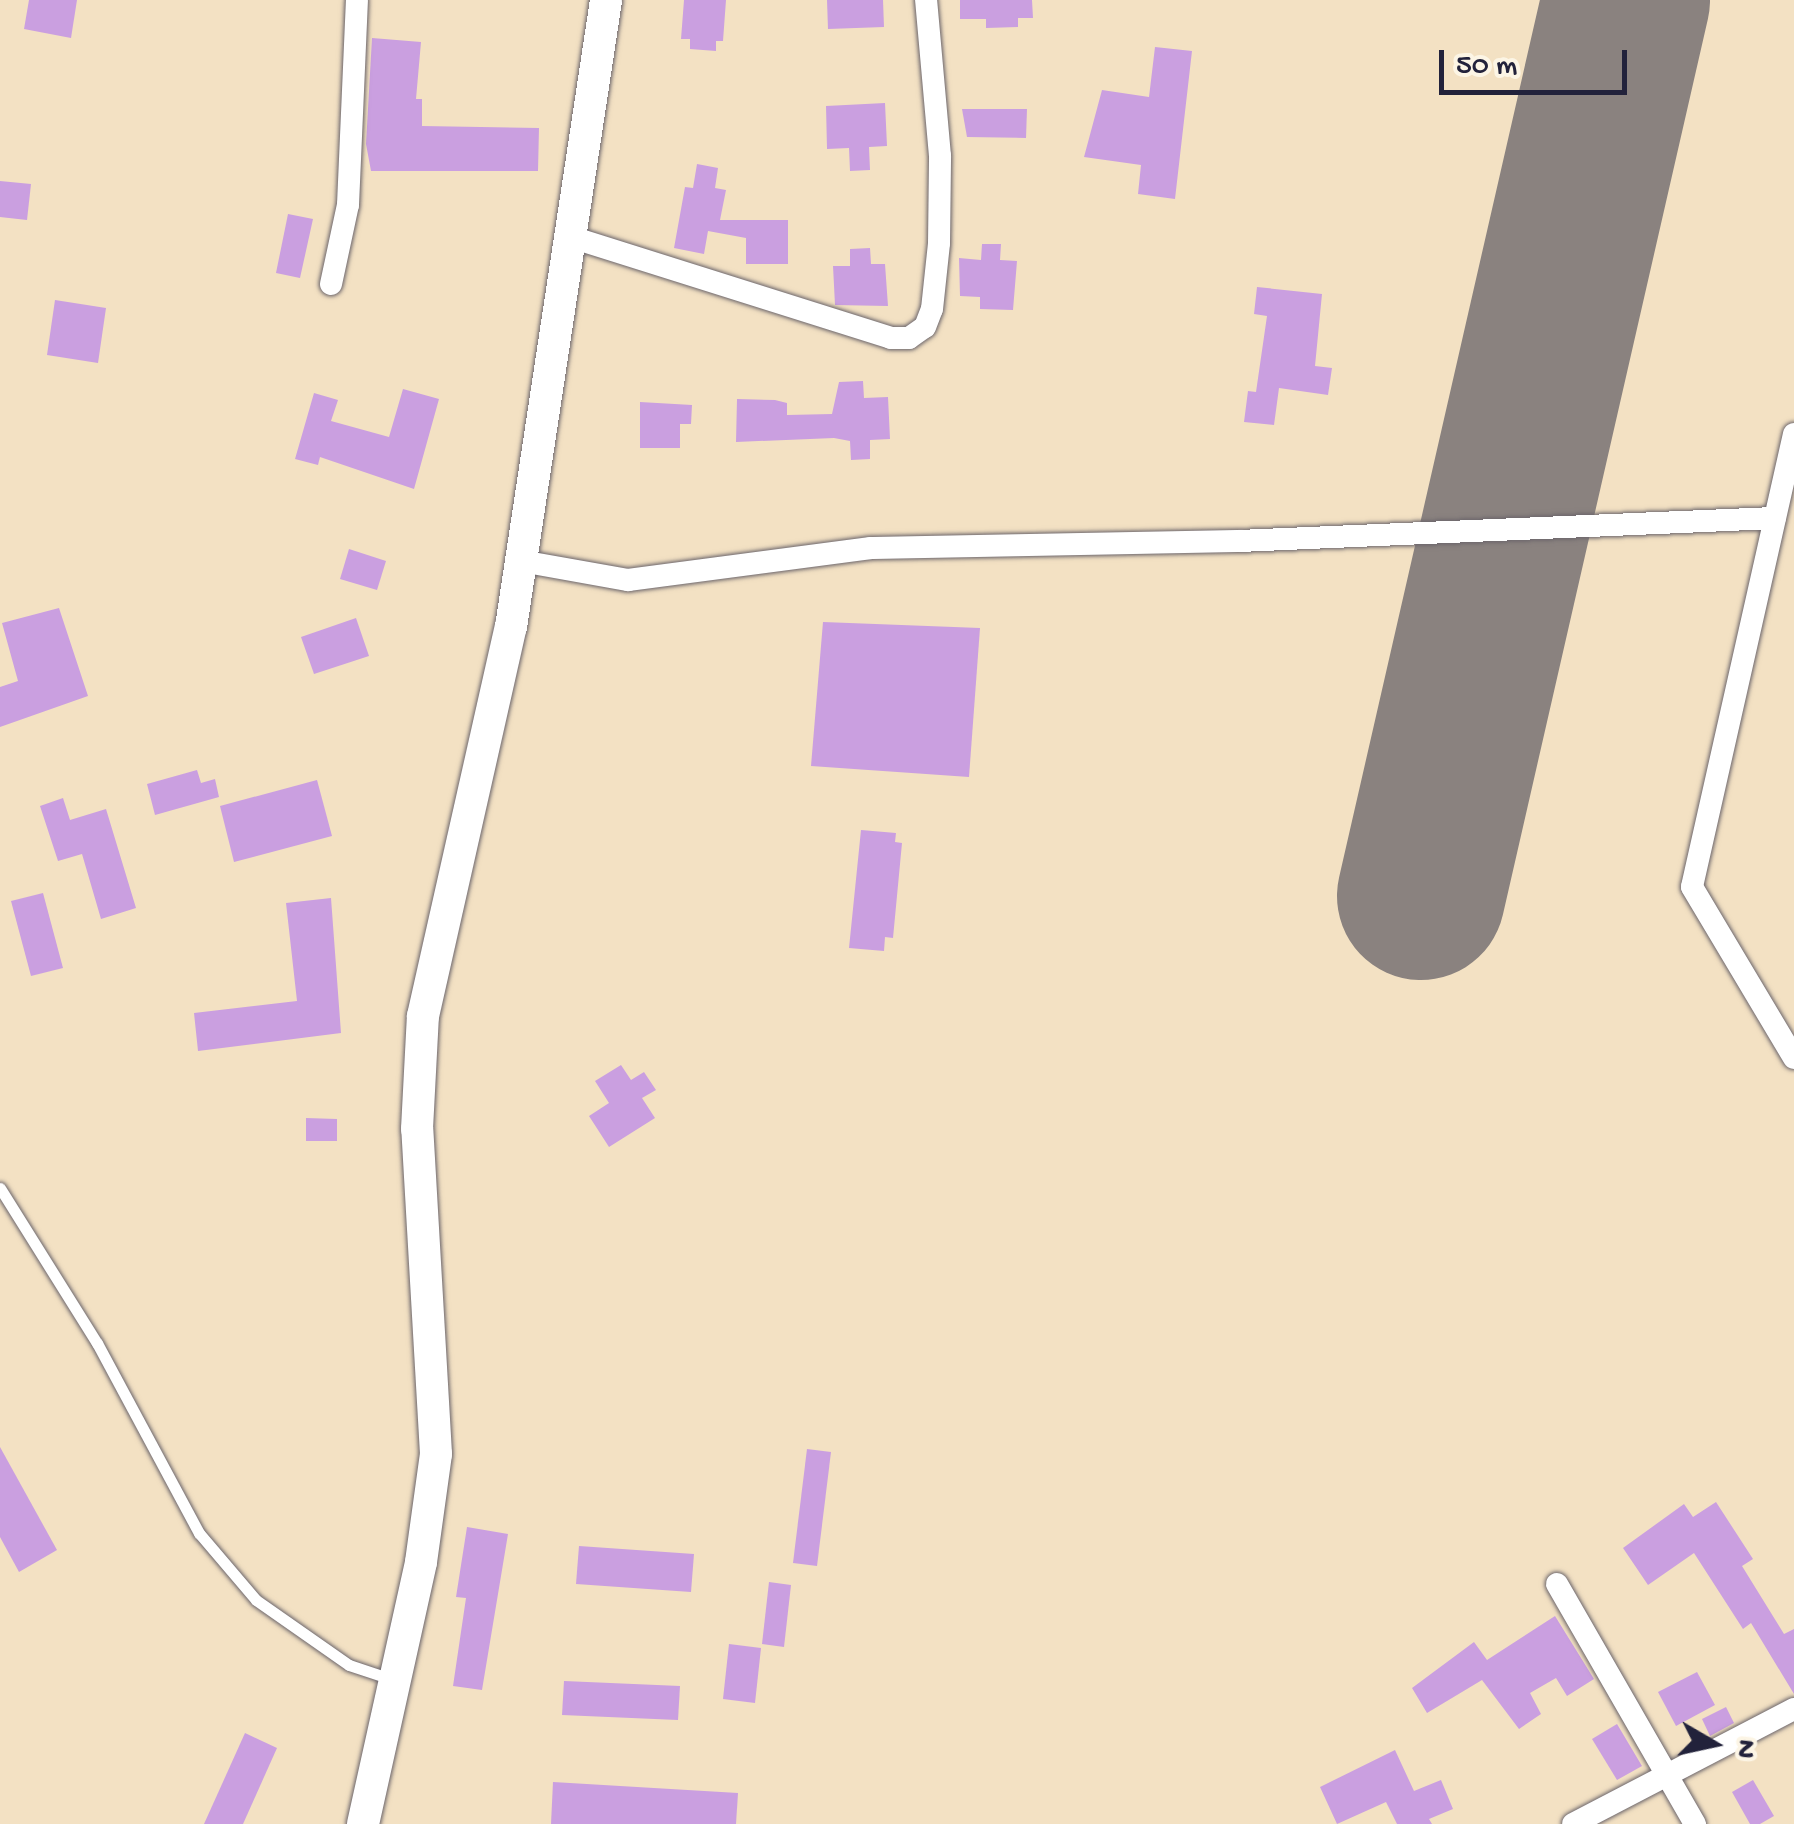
<!DOCTYPE html>
<style>
body{margin:0}
#map{position:relative;width:1794px;height:1824px;overflow:hidden;background:#f3e1c3;font-family:"Gochi Hand",sans-serif}
div>[style]{position:absolute}
[style*='--x']{left:calc(var(--x)*1px);top:calc(var(--y)*1px);width:calc(var(--w)*1px);rotate:calc(var(--a)*1deg)}
.runway>*{height:168px;margin:-84px;padding:0 84px;transform-origin:84px;border-radius:84px;background:#8a827f}
.building>*{inset:0;background:#ca9fe0}
.roads{filter:drop-shadow(0 0 2px #6b656b) drop-shadow(0 0 2px #6b656b)}
.lane>*{height:11px;margin:-5.5px;padding:0 5.5px;transform-origin:5.5px;border-radius:5.5px;background:#fff}
.street>*{height:22px;margin:-11px;padding:0 11px;transform-origin:11px;border-radius:11px;background:#fff}
.secondary>*{height:32px;margin:-16px;padding:0 16px;transform-origin:16px;border-radius:16px;background:#fff}
span{translate:-50% -50%;white-space:nowrap;text-align:center;line-height:1.15;-webkit-text-stroke:10px #fcf5e5;paint-order:stroke}
.north{position:absolute;left:1664px;top:1694px;width:100px;height:100px;-webkit-text-stroke:8px #fcf5e5;paint-order:stroke;rotate:99deg;font-size:28px;font-weight:700;line-height:40px;text-align:center;color:#22223b}
.north::after{content:'';display:block;margin:auto;width:35px;height:45px;background:#22223b;clip-path:polygon(50% 0,100% 100%,50% 72%,0 100%)}
.scale{position:absolute;left:1439px;top:50px;width:188px;height:45px;box-sizing:border-box;border:5px solid #22223b;border-top:0;padding-left:12px;font-size:30px;line-height:35px;white-space:nowrap;color:#22223b;-webkit-text-stroke:8px #fcf5e5;paint-order:stroke}
</style>
<div id="map">
<div class="runway">
<i style="--x:1421;--y:896;--w:919;--a:-77.11"></i>
</div>
<div class="building">
<i style="clip-path:polygon(29px 0,77px 0,71px 38px,24px 29px)"></i>
<i style="clip-path:polygon(684px 0,726px 0,723px 41px,716px 41px,716px 51px,690px 49px,690px 39px,681px 39px)"></i>
<i style="clip-path:polygon(827px 0,883px 0,884px 27px,828px 29px)"></i>
<i style="clip-path:polygon(960px 0,1032px 0,1033px 18px,1018px 18px,1018px 27px,986px 28px,986px 19px,960px 19px)"></i>
<i style="clip-path:polygon(372px 38px,421px 42px,416px 99px,422px 99px,422px 126px,539px 128px,538px 171px,371px 171px,366px 144px)"></i>
<i style="clip-path:polygon(1155px 47px,1192px 51px,1175px 199px,1138px 194px,1141px 165px,1084px 157px,1102px 90px,1149px 97px)"></i>
<i style="clip-path:polygon(885px 103px,887px 146px,869px 147px,870px 170px,850px 171px,849px 148px,827px 149px,826px 106px)"></i>
<i style="clip-path:polygon(962px 109px,1027px 109px,1026px 138px,967px 137px)"></i>
<i style="clip-path:polygon(697px 164px,718px 168px,715px 188px,726px 190px,720px 220px,788px 220px,788px 264px,746px 264px,746px 238px,708px 231px,704px 254px,674px 248px,685px 187px,693px 188px)"></i>
<i style="clip-path:polygon(0 181px,31px 184px,27px 220px,0 217px)"></i>
<i style="clip-path:polygon(288px 214px,313px 219px,300px 278px,276px 273px)"></i>
<i style="clip-path:polygon(982px 244px,1001px 244px,1000px 260px,1017px 261px,1013px 310px,980px 309px,980px 297px,960px 296px,959px 258px,981px 260px)"></i>
<i style="clip-path:polygon(870px 248px,871px 264px,885px 264px,888px 306px,835px 305px,833px 266px,850px 266px,850px 249px)"></i>
<i style="clip-path:polygon(1257px 287px,1322px 294px,1315px 366px,1332px 368px,1328px 395px,1279px 388px,1274px 425px,1244px 422px,1248px 391px,1256px 392px,1267px 316px,1254px 314px)"></i>
<i style="clip-path:polygon(55px 300px,106px 308px,98px 363px,47px 355px)"></i>
<i style="clip-path:polygon(863px 381px,864px 398px,888px 397px,890px 439px,870px 440px,870px 459px,851px 460px,850px 441px,834px 438px,736px 442px,737px 399px,775px 400px,787px 403px,787px 415px,832px 414px,839px 382px)"></i>
<i style="clip-path:polygon(403px 389px,439px 399px,414px 489px,320px 457px,318px 465px,295px 459px,314px 393px,338px 400px,331px 421px,389px 437px)"></i>
<i style="clip-path:polygon(640px 402px,692px 405px,691px 424px,680px 424px,680px 448px,640px 448px)"></i>
<i style="clip-path:polygon(349px 549px,386px 561px,377px 590px,340px 579px)"></i>
<i style="clip-path:polygon(59px 608px,88px 696px,0 727px,0 687px,18px 681px,2px 623px)"></i>
<i style="clip-path:polygon(356px 618px,369px 656px,314px 674px,301px 637px)"></i>
<i style="clip-path:polygon(823px 622px,980px 628px,969px 777px,811px 766px)"></i>
<i style="clip-path:polygon(197px 770px,201px 783px,215px 779px,219px 797px,155px 815px,147px 784px)"></i>
<i style="clip-path:polygon(317px 780px,332px 836px,234px 862px,220px 806px)"></i>
<i style="clip-path:polygon(63px 798px,70px 820px,106px 809px,136px 908px,101px 919px,82px 854px,58px 861px,40px 806px)"></i>
<i style="clip-path:polygon(861px 830px,896px 833px,895px 842px,902px 843px,893px 938px,885px 937px,884px 951px,849px 948px)"></i>
<i style="clip-path:polygon(43px 893px,63px 968px,31px 976px,11px 901px)"></i>
<i style="clip-path:polygon(331px 898px,341px 1033px,198px 1051px,194px 1013px,297px 1001px,286px 903px)"></i>
<i style="clip-path:polygon(621px 1065px,631px 1080px,644px 1072px,656px 1090px,642px 1098px,655px 1118px,609px 1147px,589px 1116px,609px 1103px,595px 1081px)"></i>
<i style="clip-path:polygon(306px 1118px,337px 1119px,337px 1141px,306px 1141px)"></i>
<i style="clip-path:polygon(0 1447px,57px 1550px,19px 1572px,0 1537px)"></i>
<i style="clip-path:polygon(807px 1449px,831px 1452px,817px 1566px,793px 1563px)"></i>
<i style="clip-path:polygon(1716px 1502px,1753px 1559px,1742px 1566px,1784px 1634px,1794px 1629px,1794px 1694px,1751px 1623px,1743px 1629px,1694px 1553px,1648px 1585px,1623px 1548px,1684px 1504px,1693px 1517px)"></i>
<i style="clip-path:polygon(467px 1527px,508px 1534px,482px 1690px,453px 1686px,466px 1598px,456px 1597px)"></i>
<i style="clip-path:polygon(579px 1546px,694px 1554px,691px 1592px,576px 1584px)"></i>
<i style="clip-path:polygon(769px 1582px,791px 1585px,784px 1647px,762px 1644px)"></i>
<i style="clip-path:polygon(1555px 1616px,1594px 1679px,1567px 1696px,1556px 1678px,1530px 1693px,1541px 1714px,1519px 1729px,1482px 1680px,1427px 1713px,1412px 1688px,1474px 1642px,1487px 1660px)"></i>
<i style="clip-path:polygon(729px 1644px,761px 1648px,755px 1703px,723px 1699px)"></i>
<i style="clip-path:polygon(1697px 1672px,1715px 1705px,1676px 1726px,1658px 1692px)"></i>
<i style="clip-path:polygon(564px 1681px,680px 1686px,678px 1720px,562px 1715px)"></i>
<i style="clip-path:polygon(1726px 1707px,1734px 1723px,1710px 1736px,1702px 1719px)"></i>
<i style="clip-path:polygon(1617px 1724px,1642px 1766px,1617px 1780px,1592px 1739px)"></i>
<i style="clip-path:polygon(245px 1733px,277px 1748px,243px 1824px,204px 1824px)"></i>
<i style="clip-path:polygon(1395px 1750px,1414px 1791px,1441px 1780px,1453px 1809px,1429px 1819px,1432px 1824px,1397px 1824px,1386px 1802px,1337px 1824px,1320px 1787px)"></i>
<i style="clip-path:polygon(1753px 1780px,1774px 1816px,1760px 1824px,1750px 1824px,1732px 1792px)"></i>
<i style="clip-path:polygon(553px 1782px,738px 1793px,736px 1824px,551px 1824px)"></i>
</div>
<div class="roads">
<div class="lane">
<i style="--x:0;--y:1188;--w:183;--a:58"></i>
<i style="--x:97;--y:1343;--w:216;--a:61.8"></i>
<i style="--x:199;--y:1533;--w:88;--a:49.6"></i>
<i style="--x:256;--y:1600;--w:113;--a:35"></i>
<i style="--x:349;--y:1665;--w:44;--a:18.4"></i>
</div>
<div class="street">
<i style="--x:571;--y:237;--w:336;--a:17.5"></i>
<i style="--x:891;--y:338;--w:18;--a:0"></i>
<i style="--x:909;--y:338;--w:19;--a:-35"></i>
<i style="--x:925;--y:327;--w:19;--a:-69"></i>
<i style="--x:932;--y:309;--w:66;--a:-83.9"></i>
<i style="--x:939;--y:243;--w:87;--a:-89.3"></i>
<i style="--x:940;--y:156;--w:157;--a:-95.1"></i>
<i style="--x:331;--y:284;--w:81;--a:-77.9"></i>
<i style="--x:348;--y:205;--w:205;--a:-87.5"></i>
<i style="--x:1794;--y:434;--w:464;--a:102.7"></i>
<i style="--x:1692;--y:887;--w:199;--a:59.2"></i>
<i style="--x:521;--y:561;--w:109;--a:10.1"></i>
<i style="--x:628;--y:580;--w:245;--a:-7.5"></i>
<i style="--x:871;--y:548;--w:368;--a:-1.1"></i>
<i style="--x:1239;--y:541;--w:536;--a:-2.46"></i>
<i style="--x:1557;--y:1584;--w:277;--a:60.1"></i>
<i style="--x:1573;--y:1824;--w:249;--a:-27.5"></i>
</div>
<div class="secondary">
<i style="--x:363;--y:1824;--w:268;--a:-77.5"></i>
<i style="--x:421;--y:1562;--w:109;--a:-82.1"></i>
<i style="--x:436;--y:1454;--w:326;--a:-93.3"></i>
<i style="--x:417;--y:1129;--w:113;--a:-87"></i>
<i style="--x:423;--y:1016;--w:399;--a:-77.3"></i>
<i style="--x:511;--y:627;--w:634;--a:-81.38"></i>
</div>
</div>
<div class="north">N</div>
<div class="scale">50 m</div>
</div>
